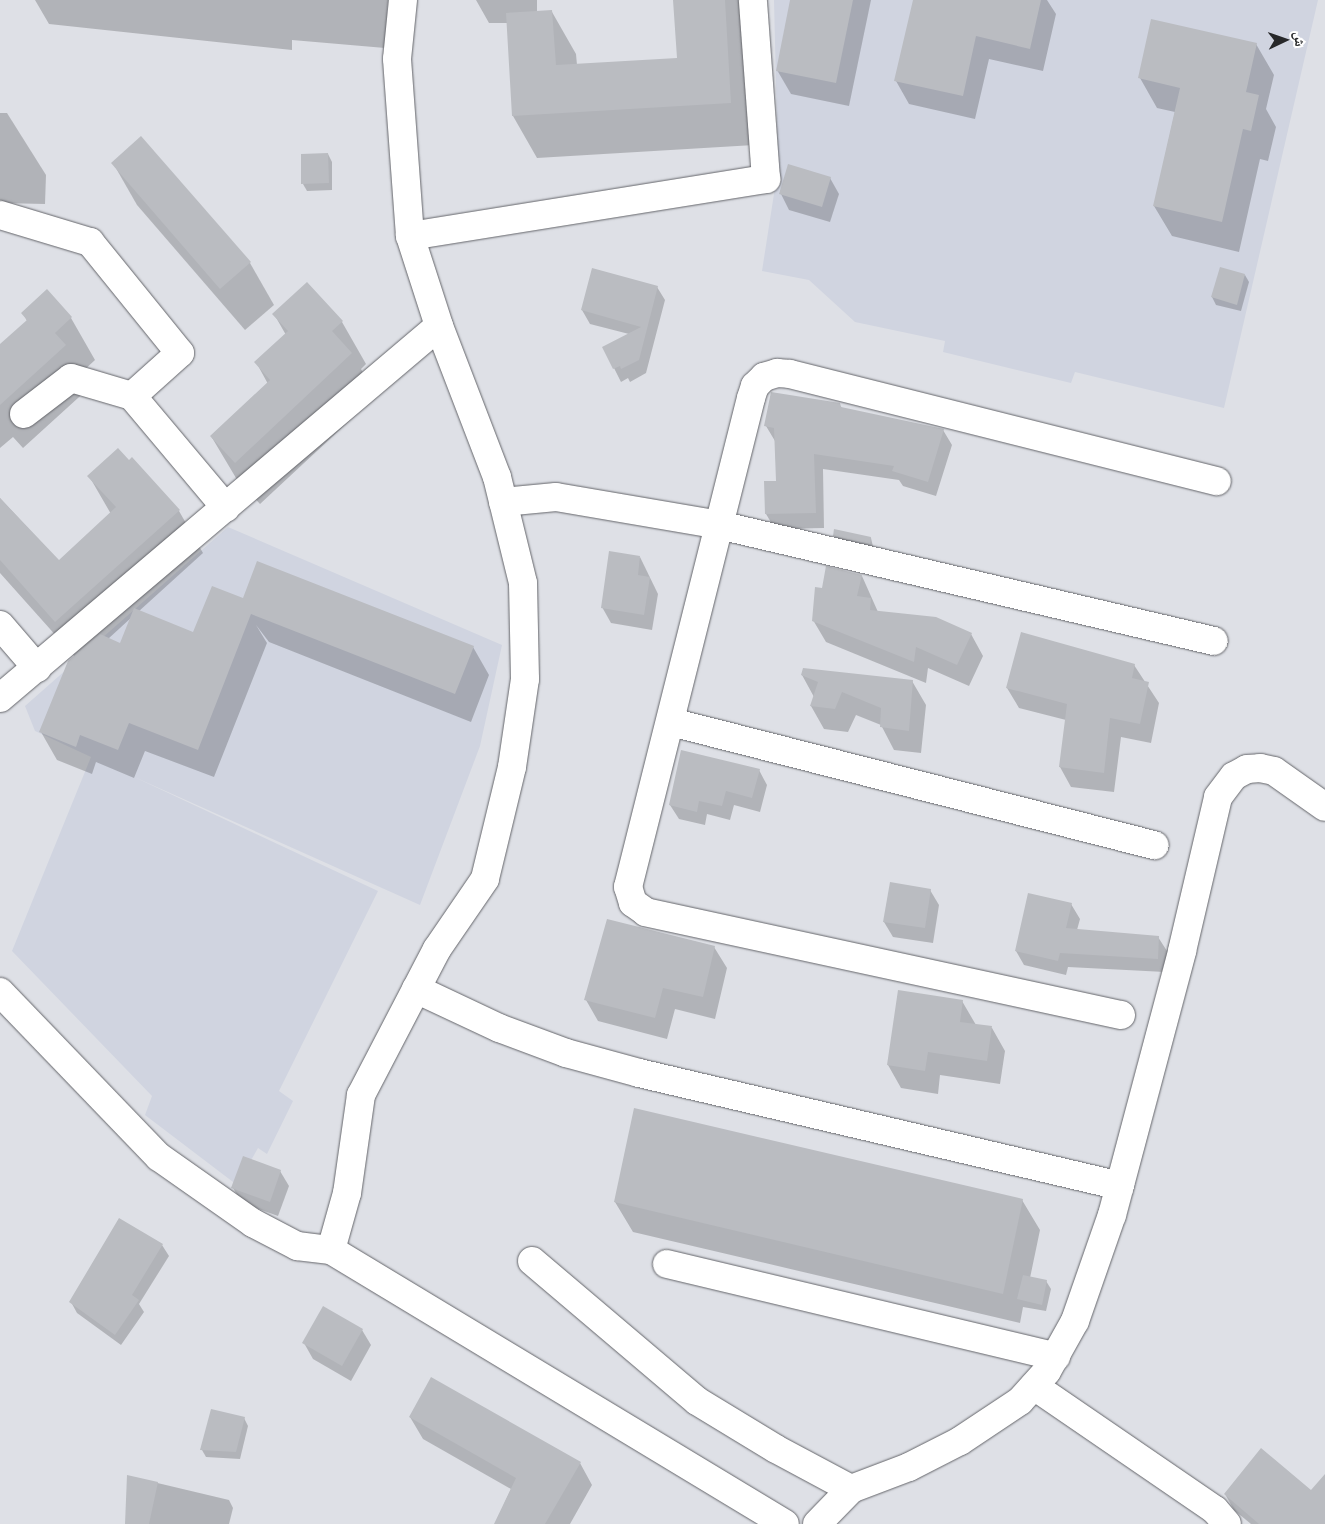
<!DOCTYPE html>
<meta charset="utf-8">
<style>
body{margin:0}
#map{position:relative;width:1325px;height:1524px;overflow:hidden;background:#dee0e6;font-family:Arial,"Noto Naskh Arabic",sans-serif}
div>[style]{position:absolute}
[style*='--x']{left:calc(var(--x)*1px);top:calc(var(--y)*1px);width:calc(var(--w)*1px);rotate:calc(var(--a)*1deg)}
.built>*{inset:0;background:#d0d4e0}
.shadow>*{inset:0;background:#0003}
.building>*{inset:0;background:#babcc1}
.roads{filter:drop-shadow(0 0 1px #64656a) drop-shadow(0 0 1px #64656a)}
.minor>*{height:28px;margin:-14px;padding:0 14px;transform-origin:14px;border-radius:14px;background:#fff}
span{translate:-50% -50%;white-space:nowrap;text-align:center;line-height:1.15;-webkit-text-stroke:4px #fff;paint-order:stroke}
.north{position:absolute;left:1260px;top:15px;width:50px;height:50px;-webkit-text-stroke:4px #fff;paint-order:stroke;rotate:87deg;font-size:14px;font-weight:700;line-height:20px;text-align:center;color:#27282a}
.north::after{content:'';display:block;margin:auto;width:18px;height:22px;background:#27282a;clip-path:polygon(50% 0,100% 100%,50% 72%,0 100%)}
</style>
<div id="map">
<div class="built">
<i style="clip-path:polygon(774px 0,1318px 0,1224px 408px,1075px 372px,1071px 383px,943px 352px,945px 341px,855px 322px,809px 280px,762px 271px,778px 168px)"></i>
<i style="clip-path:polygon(228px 527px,502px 645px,480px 746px,420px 905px,132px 776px,378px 891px,279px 1091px,293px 1101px,267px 1154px,258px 1148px,237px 1185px,145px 1115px,152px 1096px,12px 951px,91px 757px,35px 731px,25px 706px)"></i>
</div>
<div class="shadow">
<i style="clip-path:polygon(35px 0,388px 0,385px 48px,292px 40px,292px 50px,49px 24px)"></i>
<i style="clip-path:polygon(476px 0,537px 0,537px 13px,552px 12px,576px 54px,577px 65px,678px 59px,674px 0,746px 0,754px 145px,537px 158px,513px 116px,508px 23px,489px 23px)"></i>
<i style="clip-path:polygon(792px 0,871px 0,849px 106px,791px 94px,777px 70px)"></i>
<i style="clip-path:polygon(914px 0,1047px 0,1056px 14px,1043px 71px,989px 59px,975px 119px,909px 104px,896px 81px)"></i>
<i style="clip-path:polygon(1256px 44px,1274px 75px,1266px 109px,1276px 127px,1268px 161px,1260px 159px,1239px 252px,1172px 236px,1154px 206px,1175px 112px,1157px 108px,1140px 78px)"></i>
<i style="clip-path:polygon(0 113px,7px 113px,46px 175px,45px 204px,0 203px)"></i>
<i style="clip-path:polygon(328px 154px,332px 162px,332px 190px,307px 191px,303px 184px)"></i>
<i style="clip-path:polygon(113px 163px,250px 263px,274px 305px,245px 330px,137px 205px)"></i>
<i style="clip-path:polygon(830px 178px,839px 194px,830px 222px,789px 210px,781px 194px)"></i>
<i style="clip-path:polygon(593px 269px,657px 287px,665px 300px,646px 373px,630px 382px,628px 378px,621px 382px,614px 368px,629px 334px,590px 324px,582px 310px)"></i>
<i style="clip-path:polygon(1245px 275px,1249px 282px,1241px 311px,1216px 305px,1212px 297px)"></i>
<i style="clip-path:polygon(47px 291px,71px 318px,95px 360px,81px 373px,89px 388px,23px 448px,13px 437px,0 448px,0 346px,27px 321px,23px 313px)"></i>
<i style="clip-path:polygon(274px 314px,342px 322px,366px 364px,361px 369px,376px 396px,260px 504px,236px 478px,211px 436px,268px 384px,256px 362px,286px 335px)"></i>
<i style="clip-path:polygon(839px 404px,842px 408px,943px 430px,952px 445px,936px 496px,903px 486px,899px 480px,823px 469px,824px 528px,775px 529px,766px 514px,777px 482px,775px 441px,766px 426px)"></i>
<i style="clip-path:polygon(evenodd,89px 476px,179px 511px,203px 553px,138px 612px,194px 634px,244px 600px,473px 647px,489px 675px,471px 722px,269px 642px,256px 625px,267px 643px,214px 777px,145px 751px,134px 778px,96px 762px,92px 774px,57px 760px,41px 732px,75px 657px,0 573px,0 498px,59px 562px,111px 514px,89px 476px,132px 617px,121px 644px,108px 639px,132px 617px)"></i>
<i style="clip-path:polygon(834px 535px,871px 538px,874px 551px,839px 543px)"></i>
<i style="clip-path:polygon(640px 557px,658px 594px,652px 630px,611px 623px,602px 607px)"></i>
<i style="clip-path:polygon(862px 576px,878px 612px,971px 634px,983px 656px,969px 686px,928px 668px,926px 683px,826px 642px,813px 620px,823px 589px)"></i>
<i style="clip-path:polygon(1134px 665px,1159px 703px,1151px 743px,1121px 737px,1114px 792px,1071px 787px,1060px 767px,1066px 720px,1019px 708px,1007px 688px)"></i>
<i style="clip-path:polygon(802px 675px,912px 681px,926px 705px,921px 753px,894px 750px,881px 725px,856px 715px,848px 732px,824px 729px,811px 706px,814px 697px)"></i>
<i style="clip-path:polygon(759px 770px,767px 785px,760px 812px,734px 805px,730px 820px,707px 814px,705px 825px,679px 819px,670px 805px)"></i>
<i style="clip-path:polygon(930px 890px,939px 905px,933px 943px,893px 937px,884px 922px)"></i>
<i style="clip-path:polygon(1071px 904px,1080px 919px,1077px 930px,1158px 937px,1167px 951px,1165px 972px,1068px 967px,1066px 975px,1024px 965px,1016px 951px)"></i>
<i style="clip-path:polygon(714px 947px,727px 968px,715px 1019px,675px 1009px,667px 1039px,598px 1021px,586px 1000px)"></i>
<i style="clip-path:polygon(962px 1001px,976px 1025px,992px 1028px,1005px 1051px,1000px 1084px,940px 1075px,938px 1094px,901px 1088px,888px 1065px)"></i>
<i style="clip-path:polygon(280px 1171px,289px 1186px,278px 1216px,242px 1203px,233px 1188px)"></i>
<i style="clip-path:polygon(1022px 1200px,1040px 1230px,1030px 1278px,1046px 1281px,1051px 1289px,1046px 1311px,1023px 1307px,1020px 1323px,633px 1232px,615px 1202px)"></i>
<i style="clip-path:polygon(120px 1220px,162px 1245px,169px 1256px,139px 1304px,144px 1312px,121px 1345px,77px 1313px,71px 1302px)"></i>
<i style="clip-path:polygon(362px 1330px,371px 1345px,351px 1381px,313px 1359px,304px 1343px)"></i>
<i style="clip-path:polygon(410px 1417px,580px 1463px,592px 1485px,570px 1524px,495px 1524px,511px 1489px,423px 1439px)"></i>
<i style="clip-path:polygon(244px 1418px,248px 1426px,240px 1459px,206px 1457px,202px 1450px)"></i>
<i style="clip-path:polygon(128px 1476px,229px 1500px,233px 1508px,229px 1524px,128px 1524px)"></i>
<i style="clip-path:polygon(1311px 1492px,1325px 1492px,1325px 1524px,1251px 1524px,1234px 1510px,1225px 1494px)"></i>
</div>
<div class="building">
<i style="clip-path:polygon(673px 0,725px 0,731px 103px,512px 116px,506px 13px,552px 10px,556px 65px,677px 58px)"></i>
<i style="clip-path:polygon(790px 0,853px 0,836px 83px,776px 71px)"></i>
<i style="clip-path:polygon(913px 0,1041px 0,1030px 49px,976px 36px,963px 96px,894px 81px)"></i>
<i style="clip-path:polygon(1151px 19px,1257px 43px,1246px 92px,1259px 95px,1251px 131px,1243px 129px,1222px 222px,1153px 206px,1180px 88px,1138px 78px)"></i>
<i style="clip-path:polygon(141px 136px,251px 262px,220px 289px,111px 163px)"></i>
<i style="clip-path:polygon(328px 153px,329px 183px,301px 184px,301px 154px)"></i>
<i style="clip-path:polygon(788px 164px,831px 177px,822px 207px,779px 194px)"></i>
<i style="clip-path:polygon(1220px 267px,1245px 274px,1237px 305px,1211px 297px)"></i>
<i style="clip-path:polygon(592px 268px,658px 286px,639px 360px,621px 369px,620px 366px,613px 369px,602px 347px,641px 327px,581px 310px)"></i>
<i style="clip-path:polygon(307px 282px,343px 321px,332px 331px,352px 353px,235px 463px,210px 436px,270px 380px,254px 362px,288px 331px,272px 314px)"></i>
<i style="clip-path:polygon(47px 289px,72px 317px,55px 333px,66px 345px,0 405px,0 344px,27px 320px,21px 313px)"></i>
<i style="clip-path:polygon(771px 392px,840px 403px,841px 407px,944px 429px,928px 482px,892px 471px,894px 466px,814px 454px,816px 513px,765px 514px,764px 481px,776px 481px,774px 428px,764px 426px)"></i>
<i style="clip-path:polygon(118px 448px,129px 460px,132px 457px,180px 510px,55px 622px,0 560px,0 498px,59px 560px,116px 507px,87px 476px)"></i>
<i style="clip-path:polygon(834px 529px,871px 537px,870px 544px,833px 536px)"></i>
<i style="clip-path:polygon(609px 551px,640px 556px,638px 575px,650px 577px,644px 615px,601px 608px)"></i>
<i style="clip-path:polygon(257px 561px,474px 646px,455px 694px,251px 614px,198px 750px,129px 723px,118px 750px,80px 735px,76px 747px,39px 732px,68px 661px,100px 634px,120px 643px,134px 608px,193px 632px,212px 586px,243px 598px)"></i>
<i style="clip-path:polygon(826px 566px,862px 575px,857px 596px,871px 598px,870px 610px,936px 617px,972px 633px,957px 665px,916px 647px,914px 662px,812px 621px,815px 587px,822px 588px)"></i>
<i style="clip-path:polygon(1021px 632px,1135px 664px,1132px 678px,1149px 682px,1140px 724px,1110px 718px,1104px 773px,1059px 767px,1067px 704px,1006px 688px)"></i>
<i style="clip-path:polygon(803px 668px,913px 680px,909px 731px,880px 727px,881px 708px,842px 692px,835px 709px,810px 706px,818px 682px,801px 675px)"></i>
<i style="clip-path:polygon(681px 750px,760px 769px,752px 798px,726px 791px,722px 806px,699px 801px,697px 812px,669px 805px)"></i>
<i style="clip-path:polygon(890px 882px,931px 889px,925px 928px,883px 922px)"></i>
<i style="clip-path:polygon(1028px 893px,1072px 903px,1066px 928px,1159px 936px,1158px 959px,1060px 953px,1058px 961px,1015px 951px)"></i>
<i style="clip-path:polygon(607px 919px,715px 946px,703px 997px,663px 988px,655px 1018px,584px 1000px)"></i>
<i style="clip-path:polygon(898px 990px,963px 1000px,960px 1022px,992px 1026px,987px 1061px,928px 1052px,925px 1071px,887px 1065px)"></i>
<i style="clip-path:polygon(634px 1108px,1023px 1199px,1003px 1294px,614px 1202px)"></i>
<i style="clip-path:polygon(243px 1156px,281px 1170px,270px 1202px,231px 1188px)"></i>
<i style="clip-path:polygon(119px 1218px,163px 1244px,132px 1295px,139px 1300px,115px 1335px,69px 1302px)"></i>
<i style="clip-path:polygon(1023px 1275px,1047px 1280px,1042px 1305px,1017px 1299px)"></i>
<i style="clip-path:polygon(323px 1306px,363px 1329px,342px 1366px,302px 1343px)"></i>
<i style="clip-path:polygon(431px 1377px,581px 1462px,545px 1524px,494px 1524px,516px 1478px,409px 1417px)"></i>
<i style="clip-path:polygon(211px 1409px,245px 1417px,236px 1452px,200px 1450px)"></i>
<i style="clip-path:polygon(1261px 1448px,1311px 1490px,1325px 1474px,1325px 1524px,1259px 1524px,1224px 1494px)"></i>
<i style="clip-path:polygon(127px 1475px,158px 1482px,149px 1524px,125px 1524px)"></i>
</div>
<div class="roads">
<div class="minor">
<i style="--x:403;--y:0;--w:59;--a:95.8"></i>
<i style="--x:397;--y:59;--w:177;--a:85.8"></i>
<i style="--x:410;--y:236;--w:95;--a:72.1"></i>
<i style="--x:439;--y:326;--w:162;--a:69"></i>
<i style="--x:497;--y:477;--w:109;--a:76.2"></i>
<i style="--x:523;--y:583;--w:96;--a:88.8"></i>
<i style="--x:525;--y:679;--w:89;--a:98.4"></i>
<i style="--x:512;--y:767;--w:115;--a:103.6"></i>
<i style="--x:485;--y:879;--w:85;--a:124.4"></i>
<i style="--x:437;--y:949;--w:165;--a:117.5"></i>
<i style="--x:361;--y:1095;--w:99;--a:98.1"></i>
<i style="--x:347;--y:1193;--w:59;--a:105.7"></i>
<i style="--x:331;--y:1250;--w:530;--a:31.11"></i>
<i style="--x:0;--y:215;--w:94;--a:16.7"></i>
<i style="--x:90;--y:242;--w:143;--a:51"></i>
<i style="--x:180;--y:353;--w:64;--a:138.1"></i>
<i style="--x:132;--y:396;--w:146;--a:50"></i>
<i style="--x:410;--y:236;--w:361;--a:-9.1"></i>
<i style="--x:766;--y:179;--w:179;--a:-94.2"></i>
<i style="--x:24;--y:414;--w:59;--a:-37.5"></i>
<i style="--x:71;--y:378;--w:64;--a:16.4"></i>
<i style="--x:503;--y:502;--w:53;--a:-5.4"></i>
<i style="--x:556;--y:497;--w:165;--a:9.7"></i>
<i style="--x:719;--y:525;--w:508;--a:13.19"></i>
<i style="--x:0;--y:625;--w:57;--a:49.3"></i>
<i style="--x:0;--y:698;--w:575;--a:-40.28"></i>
<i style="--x:671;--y:722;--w:499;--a:14.3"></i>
<i style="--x:416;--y:989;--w:92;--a:25.2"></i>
<i style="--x:499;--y:1028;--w:72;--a:20.5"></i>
<i style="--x:566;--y:1053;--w:76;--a:15.3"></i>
<i style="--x:639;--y:1073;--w:494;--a:13.2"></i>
<i style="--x:0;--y:992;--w:229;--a:46.1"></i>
<i style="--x:159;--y:1157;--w:115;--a:35.1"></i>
<i style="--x:253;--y:1223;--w:50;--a:27.6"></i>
<i style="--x:297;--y:1246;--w:34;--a:7"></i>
<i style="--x:1121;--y:1015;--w:486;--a:-167.8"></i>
<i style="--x:646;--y:912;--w:16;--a:-145"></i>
<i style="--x:633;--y:903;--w:17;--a:-107"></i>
<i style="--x:628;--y:887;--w:504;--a:-75.88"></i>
<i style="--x:751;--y:398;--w:13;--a:-72"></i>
<i style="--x:755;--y:386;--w:13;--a:-45"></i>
<i style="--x:764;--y:377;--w:14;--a:-17"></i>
<i style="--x:777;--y:373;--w:13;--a:4"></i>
<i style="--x:790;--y:374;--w:440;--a:14.1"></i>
<i style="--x:532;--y:1261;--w:216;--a:40.3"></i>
<i style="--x:697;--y:1401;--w:92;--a:31.3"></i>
<i style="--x:776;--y:1449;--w:85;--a:28.1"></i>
<i style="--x:667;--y:1264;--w:400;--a:13.4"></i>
<i style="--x:1034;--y:1386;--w:219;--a:34.4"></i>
<i style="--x:1215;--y:1510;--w:18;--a:49"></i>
<i style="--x:817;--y:1524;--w:49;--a:-45.8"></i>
<i style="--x:851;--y:1489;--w:62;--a:-20.8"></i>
<i style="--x:909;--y:1467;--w:57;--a:-27"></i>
<i style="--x:960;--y:1441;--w:72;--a:-33.7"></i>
<i style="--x:1020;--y:1401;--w:40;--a:-48"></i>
<i style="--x:1047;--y:1371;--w:57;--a:-60.8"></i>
<i style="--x:1075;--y:1321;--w:112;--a:-70.8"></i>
<i style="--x:1112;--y:1215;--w:273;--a:-75.1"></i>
<i style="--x:1182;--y:951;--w:158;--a:-76.8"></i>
<i style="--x:1218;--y:797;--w:26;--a:-53"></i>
<i style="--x:1234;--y:776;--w:15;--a:-28"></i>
<i style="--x:1247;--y:769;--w:13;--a:-4"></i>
<i style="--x:1260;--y:768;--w:14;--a:12"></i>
<i style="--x:1274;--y:771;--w:62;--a:35.2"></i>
</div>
</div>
<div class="north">ش</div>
</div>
